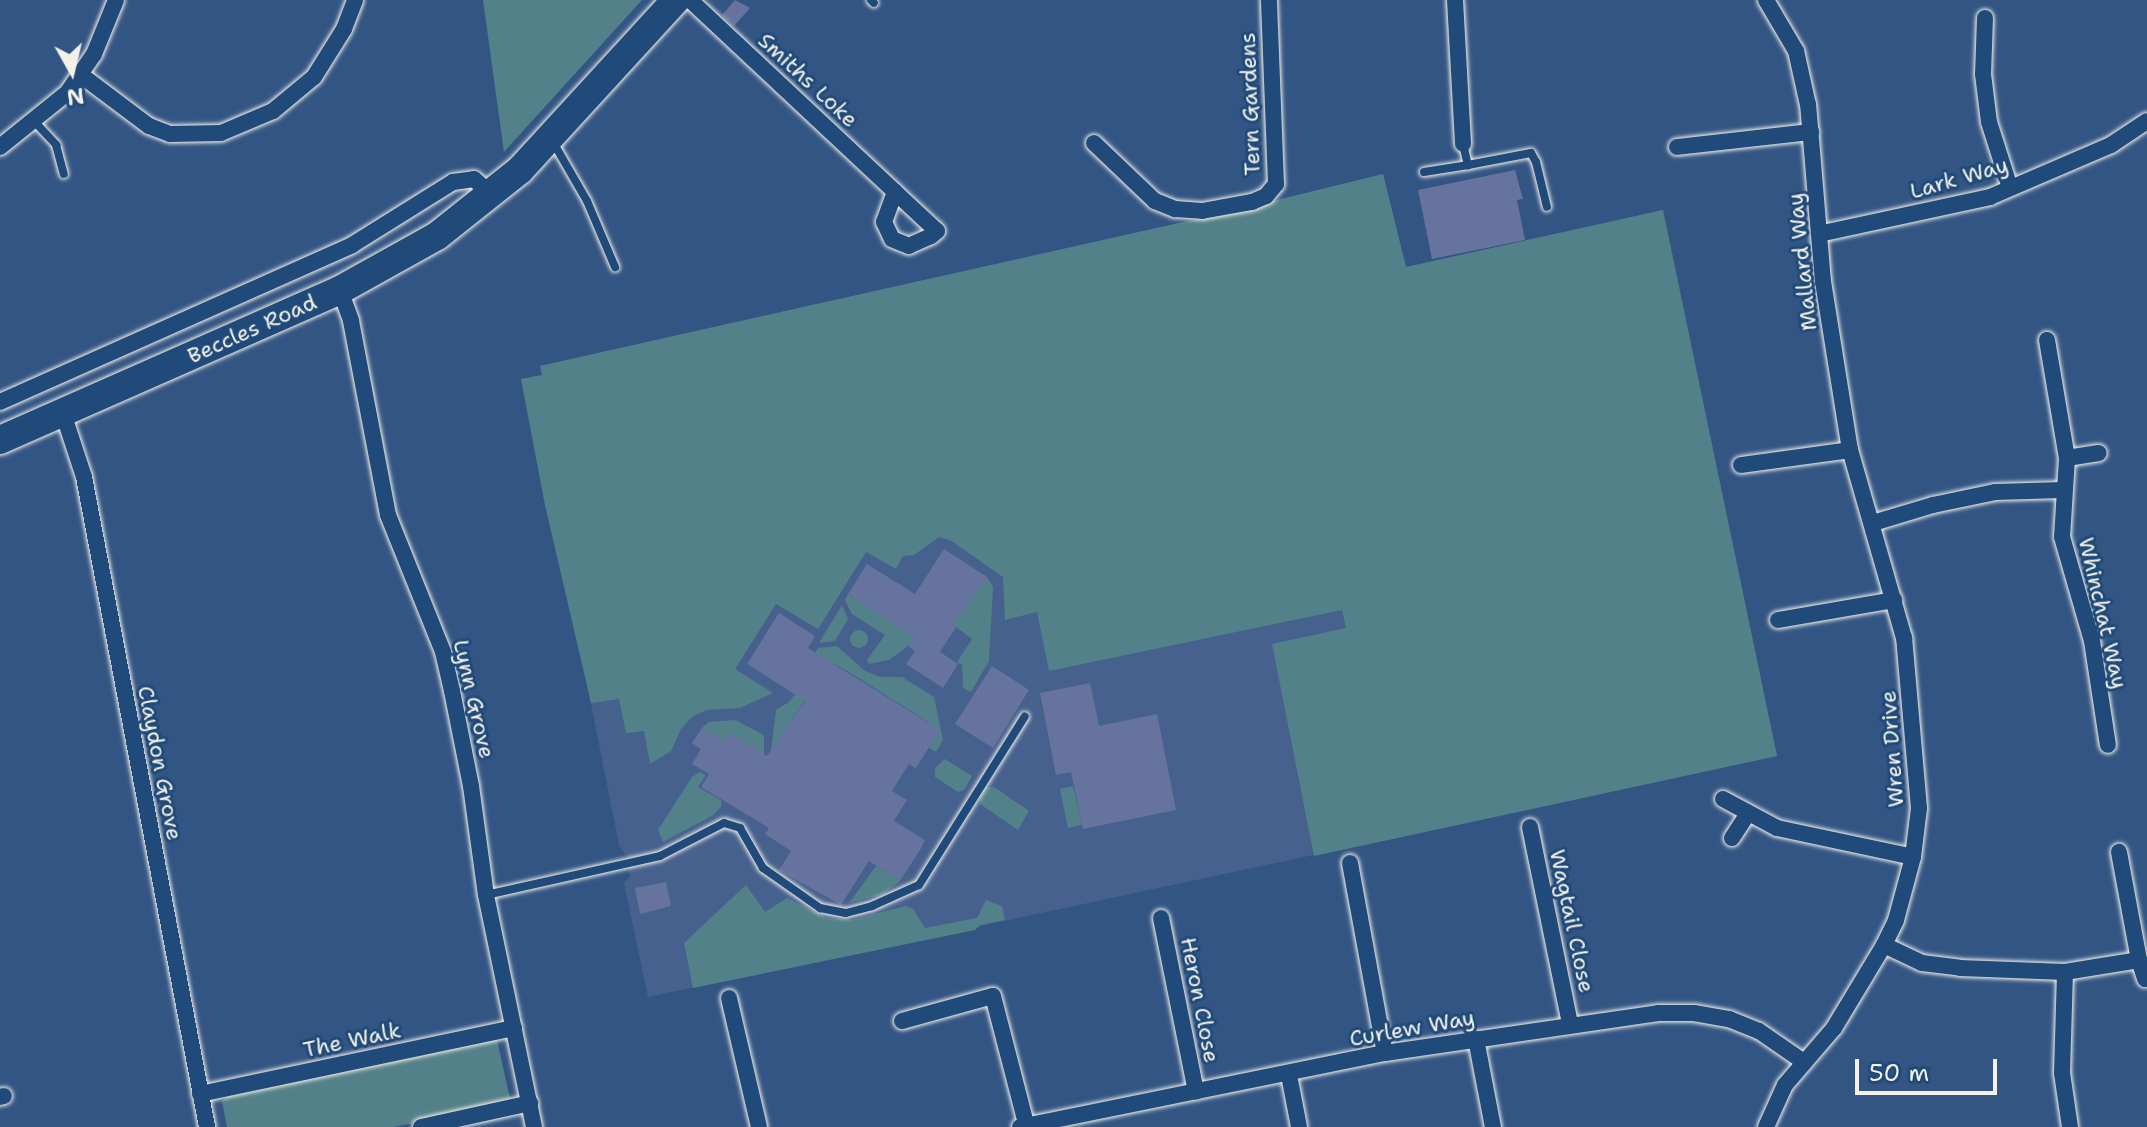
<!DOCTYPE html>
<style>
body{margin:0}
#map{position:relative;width:2147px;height:1127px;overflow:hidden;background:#335584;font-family:"Shantell Sans",sans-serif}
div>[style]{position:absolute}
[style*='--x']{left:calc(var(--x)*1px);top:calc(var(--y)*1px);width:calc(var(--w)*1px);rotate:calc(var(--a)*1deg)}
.built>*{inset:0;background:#46618e}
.green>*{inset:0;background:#538189}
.round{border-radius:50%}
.building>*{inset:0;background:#66739e}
.roads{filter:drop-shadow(0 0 2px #f4f1e8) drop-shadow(0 0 2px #f4f1e8)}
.lane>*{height:8px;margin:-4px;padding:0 4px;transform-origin:4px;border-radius:4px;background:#1f4a7a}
.street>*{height:16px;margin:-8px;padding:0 8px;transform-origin:8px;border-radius:8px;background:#1f4a7a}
.highway>*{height:28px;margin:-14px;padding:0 14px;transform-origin:14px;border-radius:14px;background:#1f4a7a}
span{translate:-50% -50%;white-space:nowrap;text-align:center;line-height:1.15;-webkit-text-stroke:6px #1f4a7a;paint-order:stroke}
.street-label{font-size:22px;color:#f4f1e8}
.north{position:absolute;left:32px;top:32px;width:80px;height:80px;-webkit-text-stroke:6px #1f4a7a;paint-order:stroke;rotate:172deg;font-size:22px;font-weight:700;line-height:32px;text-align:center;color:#f4f1e8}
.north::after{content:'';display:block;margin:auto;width:28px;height:36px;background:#f4f1e8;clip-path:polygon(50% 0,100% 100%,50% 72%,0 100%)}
.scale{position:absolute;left:1855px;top:1059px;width:142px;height:36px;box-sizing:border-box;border:4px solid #f4f1e8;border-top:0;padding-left:10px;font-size:24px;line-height:28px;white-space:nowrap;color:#f4f1e8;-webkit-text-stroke:6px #1f4a7a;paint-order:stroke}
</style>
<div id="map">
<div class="built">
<i style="clip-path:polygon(1383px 174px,1406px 267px,1663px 210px,1777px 756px,648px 997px,624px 883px,630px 876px,627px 857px,619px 845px,578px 638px,545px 505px,521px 379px,542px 375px,540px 366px,1237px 210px)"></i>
</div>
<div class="green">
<i style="clip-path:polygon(483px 0,642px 0,504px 152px)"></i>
<i style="clip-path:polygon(1383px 174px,1406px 267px,1663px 210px,1777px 756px,1314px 856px,1272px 644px,1346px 628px,1342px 610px,1049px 671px,1037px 612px,1005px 620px,1003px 577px,950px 540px,939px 537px,914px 555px,903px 556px,896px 569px,866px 552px,818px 629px,776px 604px,735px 669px,773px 693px,740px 708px,706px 710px,692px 717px,681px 729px,671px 751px,650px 764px,644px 731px,626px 733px,619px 699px,591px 703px,545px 505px,521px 379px,542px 375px,540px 366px,1237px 210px)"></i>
<i style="clip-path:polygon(987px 577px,993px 587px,989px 661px,971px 692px,963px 688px,962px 665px,957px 662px,972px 639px,952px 624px)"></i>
<i style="clip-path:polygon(848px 594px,914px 637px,908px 646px,889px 660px,869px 664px,867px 660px,885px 635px,852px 614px,845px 600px)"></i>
<i style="clip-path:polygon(842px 605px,848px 619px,835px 641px,819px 643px)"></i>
<i class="round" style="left:850px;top:630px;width:18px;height:18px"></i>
<i style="clip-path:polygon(837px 646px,865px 671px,880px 677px,902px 677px,934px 697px,943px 740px,936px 752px,929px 748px,936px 736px,924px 728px,928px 722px,852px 674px,831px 662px,820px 678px,805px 668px,818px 648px)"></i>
<i style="clip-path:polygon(797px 691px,807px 697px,771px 751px,776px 710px,789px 702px)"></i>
<i style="clip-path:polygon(735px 720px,764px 735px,764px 758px,730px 733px,724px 742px,702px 728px,709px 722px)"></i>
<i style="clip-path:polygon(945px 759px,972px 776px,964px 790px,958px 792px,935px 777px,935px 768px)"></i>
<i style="clip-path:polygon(700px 772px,706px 775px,698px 787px,721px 800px,721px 807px,712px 816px,663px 842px,658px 830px,692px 777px)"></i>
<i style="clip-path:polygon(1073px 786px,1082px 825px,1068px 828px,1060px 789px)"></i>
<i style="clip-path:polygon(985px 787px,994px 787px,1029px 811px,1018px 830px,980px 804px,980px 793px)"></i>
<i style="clip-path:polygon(876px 866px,900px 881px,884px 894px,849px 903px)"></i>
<i style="clip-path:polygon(746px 885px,765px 912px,787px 898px,827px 918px,852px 920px,906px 906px,913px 909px,925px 928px,977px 918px,986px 900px,1002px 906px,1005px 920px,980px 925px,975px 930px,693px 988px,684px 943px)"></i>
<i style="clip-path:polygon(493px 1040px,497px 1040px,511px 1103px,394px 1127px,227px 1127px,222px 1101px,232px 1094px)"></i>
</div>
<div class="building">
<i style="clip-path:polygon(735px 0,750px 8px,734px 26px,722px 15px)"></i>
<i style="clip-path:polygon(1515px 170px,1523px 199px,1517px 200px,1525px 240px,1432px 259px,1418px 190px)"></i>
<i style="clip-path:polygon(944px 549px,987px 577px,952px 624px,956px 627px,940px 652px,958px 664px,943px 688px,906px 664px,915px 651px,908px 646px,914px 637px,848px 594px,867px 564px,915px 594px)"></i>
<i style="clip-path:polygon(779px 613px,815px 636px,808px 648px,940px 730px,916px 768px,909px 764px,892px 791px,907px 800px,894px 821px,925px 840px,920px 850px,900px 881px,869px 861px,841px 905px,779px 870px,791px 851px,765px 834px,769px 828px,701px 787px,709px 774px,692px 764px,701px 749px,692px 743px,702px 728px,724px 742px,730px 733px,767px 756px,805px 701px,747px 664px)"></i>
<i style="clip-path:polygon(992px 666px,1029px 690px,993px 748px,955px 724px)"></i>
<i style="clip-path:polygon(1090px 683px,1099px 726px,1157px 714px,1176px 810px,1083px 829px,1071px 772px,1056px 775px,1040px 693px)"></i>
<i style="clip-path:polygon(666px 882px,671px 906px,640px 914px,635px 888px)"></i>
</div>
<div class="roads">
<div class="lane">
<i style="--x:871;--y:0;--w:4;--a:45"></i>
<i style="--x:34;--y:121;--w:33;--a:47"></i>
<i style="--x:56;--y:145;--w:30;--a:75"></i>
<i style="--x:553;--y:142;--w:68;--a:60"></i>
<i style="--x:587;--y:201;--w:72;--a:67"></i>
<i style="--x:1463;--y:144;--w:22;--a:77"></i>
<i style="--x:1468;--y:165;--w:64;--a:-10.8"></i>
<i style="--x:1531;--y:153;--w:10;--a:61"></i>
<i style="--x:1536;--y:162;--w:46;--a:76.3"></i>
<i style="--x:1424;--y:172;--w:45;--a:-9"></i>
<i style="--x:486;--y:895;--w:178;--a:-12.6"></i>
<i style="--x:660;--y:856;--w:72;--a:-27.3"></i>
<i style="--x:724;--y:823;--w:17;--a:17"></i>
<i style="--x:740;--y:828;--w:46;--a:60.1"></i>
<i style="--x:763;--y:868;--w:70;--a:35.1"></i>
<i style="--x:820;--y:908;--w:26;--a:11"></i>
<i style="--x:846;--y:913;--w:27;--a:-15"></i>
<i style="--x:872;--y:906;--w:51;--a:-24.1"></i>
<i style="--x:919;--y:885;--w:199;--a:-57.9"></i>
</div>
<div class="street">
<i style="--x:690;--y:0;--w:281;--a:43.1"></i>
<i style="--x:895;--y:192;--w:57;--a:42.9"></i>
<i style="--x:937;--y:231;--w:8;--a:140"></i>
<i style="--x:931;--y:236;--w:24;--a:156"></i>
<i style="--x:909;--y:246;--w:18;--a:-158"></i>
<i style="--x:892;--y:239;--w:19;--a:-115"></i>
<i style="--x:884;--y:222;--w:32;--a:-70"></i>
<i style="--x:1455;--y:0;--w:144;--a:86.8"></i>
<i style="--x:1985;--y:18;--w:56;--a:92"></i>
<i style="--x:1983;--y:74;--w:48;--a:82.9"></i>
<i style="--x:1989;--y:122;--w:69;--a:72.3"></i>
<i style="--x:81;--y:75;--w:85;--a:36.9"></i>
<i style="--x:149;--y:126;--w:22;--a:21"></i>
<i style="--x:170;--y:134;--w:51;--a:-1.1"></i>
<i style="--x:221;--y:133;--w:56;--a:-22.9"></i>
<i style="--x:273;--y:111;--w:53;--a:-39.7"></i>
<i style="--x:314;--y:77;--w:57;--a:-58"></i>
<i style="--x:344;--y:29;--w:31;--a:-69"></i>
<i style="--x:1094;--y:143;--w:84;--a:43.6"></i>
<i style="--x:1155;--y:201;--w:22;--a:22"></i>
<i style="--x:1175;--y:209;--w:27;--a:4"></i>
<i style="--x:1202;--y:211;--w:51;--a:-10.2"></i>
<i style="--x:1252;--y:202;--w:15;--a:-23"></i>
<i style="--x:1266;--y:196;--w:16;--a:-50"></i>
<i style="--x:1276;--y:184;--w:184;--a:-92.2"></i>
<i style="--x:0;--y:147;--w:86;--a:-38.9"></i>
<i style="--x:67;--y:93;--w:47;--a:-55.3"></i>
<i style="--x:94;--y:54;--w:58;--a:-67.8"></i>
<i style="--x:1677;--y:147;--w:135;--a:-6.4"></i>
<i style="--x:1819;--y:234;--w:175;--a:-12.2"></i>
<i style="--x:1990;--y:197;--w:132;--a:-23.3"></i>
<i style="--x:2111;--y:145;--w:43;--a:-33.7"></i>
<i style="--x:340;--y:290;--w:33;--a:70"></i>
<i style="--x:351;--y:321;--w:197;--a:79.2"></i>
<i style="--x:388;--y:515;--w:148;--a:68.1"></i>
<i style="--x:443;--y:652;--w:40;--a:77"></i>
<i style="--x:452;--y:691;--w:97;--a:78.7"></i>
<i style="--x:471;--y:786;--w:110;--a:82.2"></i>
<i style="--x:486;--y:895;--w:237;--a:78.3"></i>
<i style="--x:2047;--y:340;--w:120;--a:80.4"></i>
<i style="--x:2067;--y:458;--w:79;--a:93.6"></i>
<i style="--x:2062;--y:537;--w:108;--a:73.9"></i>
<i style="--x:2092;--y:641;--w:105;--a:81.3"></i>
<i style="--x:0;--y:402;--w:385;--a:-24"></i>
<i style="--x:352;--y:245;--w:119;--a:-32"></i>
<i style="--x:453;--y:182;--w:21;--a:-8"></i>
<i style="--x:474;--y:179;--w:24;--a:42"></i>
<i style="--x:62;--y:410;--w:71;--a:71.8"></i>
<i style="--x:84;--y:477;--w:662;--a:79.28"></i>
<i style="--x:2067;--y:458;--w:32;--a:-9"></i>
<i style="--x:1741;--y:465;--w:110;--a:-7.8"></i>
<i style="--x:1873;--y:523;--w:63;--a:-16.7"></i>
<i style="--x:1933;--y:505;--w:63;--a:-11.8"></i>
<i style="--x:1995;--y:492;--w:68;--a:-1.7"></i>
<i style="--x:1778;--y:620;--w:118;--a:-9.8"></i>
<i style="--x:1723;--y:799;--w:61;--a:28.2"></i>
<i style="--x:1777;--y:828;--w:139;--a:12"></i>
<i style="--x:1530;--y:827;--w:200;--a:78.5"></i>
<i style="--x:1732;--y:838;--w:30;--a:-57"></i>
<i style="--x:1350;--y:863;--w:193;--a:79.6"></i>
<i style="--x:1161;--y:918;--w:177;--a:78.6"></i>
<i style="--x:1884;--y:945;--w:42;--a:25.3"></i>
<i style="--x:1922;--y:963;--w:38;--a:7"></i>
<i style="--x:1960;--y:968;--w:105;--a:2.2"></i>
<i style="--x:2065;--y:972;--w:75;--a:-9.2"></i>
<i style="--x:2139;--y:960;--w:110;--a:-100.5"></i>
<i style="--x:2139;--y:960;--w:20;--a:72"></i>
<i style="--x:2065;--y:972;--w:101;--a:91.7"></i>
<i style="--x:2062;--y:1073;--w:55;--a:81.6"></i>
<i style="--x:729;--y:998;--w:132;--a:76.9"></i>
<i style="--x:902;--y:1021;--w:94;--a:-15.4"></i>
<i style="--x:993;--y:996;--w:132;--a:75.5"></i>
<i style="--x:1476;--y:1039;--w:90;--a:79.1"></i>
<i style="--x:1289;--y:1075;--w:53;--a:79.1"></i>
<i style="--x:200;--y:1094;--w:321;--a:-11.9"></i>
<i style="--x:0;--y:1097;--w:4;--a:-14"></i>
<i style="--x:421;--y:1127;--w:112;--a:-12.4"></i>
<i style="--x:1020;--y:1127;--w:372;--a:-11.5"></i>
<i style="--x:1385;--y:1053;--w:276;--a:-8.3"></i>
<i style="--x:1658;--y:1013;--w:36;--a:0"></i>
<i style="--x:1694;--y:1013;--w:36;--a:10"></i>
<i style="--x:1729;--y:1019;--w:32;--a:22"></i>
<i style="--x:1759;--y:1031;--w:55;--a:34.6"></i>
<i style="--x:1766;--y:1127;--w:46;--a:-65.7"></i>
<i style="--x:1785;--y:1085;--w:75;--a:-49.3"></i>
<i style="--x:1834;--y:1028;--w:97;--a:-58.9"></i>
<i style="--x:1884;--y:945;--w:28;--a:-64"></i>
<i style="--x:1896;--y:920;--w:65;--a:-74.9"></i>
<i style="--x:1913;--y:857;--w:49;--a:-83"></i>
<i style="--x:1919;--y:808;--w:171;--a:-95"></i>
<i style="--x:1904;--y:638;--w:196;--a:-106"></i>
<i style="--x:1850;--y:450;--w:170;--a:-99.1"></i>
<i style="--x:1823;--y:282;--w:178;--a:-94.8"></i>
<i style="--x:1808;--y:105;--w:55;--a:-102.5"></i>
<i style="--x:1796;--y:51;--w:59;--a:-120.5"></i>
</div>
<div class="highway">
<i style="--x:0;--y:440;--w:372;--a:-23.8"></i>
<i style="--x:340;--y:290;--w:111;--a:-29.1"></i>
<i style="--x:437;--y:236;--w:106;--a:-38.5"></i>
<i style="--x:520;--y:170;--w:231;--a:-47.5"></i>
</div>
</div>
<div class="street-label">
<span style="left:808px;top:80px;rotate:43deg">Smiths Loke</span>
<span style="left:1250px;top:104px;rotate:-92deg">Tern Gardens</span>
<span style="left:1959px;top:178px;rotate:-16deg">Lark Way</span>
<span style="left:1802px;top:262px;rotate:-96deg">Mallard Way</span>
<span style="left:252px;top:329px;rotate:-24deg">Beccles Road</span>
<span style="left:2103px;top:613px;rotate:77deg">Whinchat Way</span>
<span style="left:474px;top:699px;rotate:77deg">Lynn Grove</span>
<span style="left:1892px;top:749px;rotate:-94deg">Wren Drive</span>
<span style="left:160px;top:763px;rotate:79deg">Claydon Grove</span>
<span style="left:1572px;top:921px;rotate:78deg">Wagtail Close</span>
<span style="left:1200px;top:1000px;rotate:79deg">Heron Close</span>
<span style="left:1412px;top:1028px;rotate:-10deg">Curlew Way</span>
<span style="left:352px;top:1040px;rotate:-12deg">The Walk</span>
</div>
<div class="north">N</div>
<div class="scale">50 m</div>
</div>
